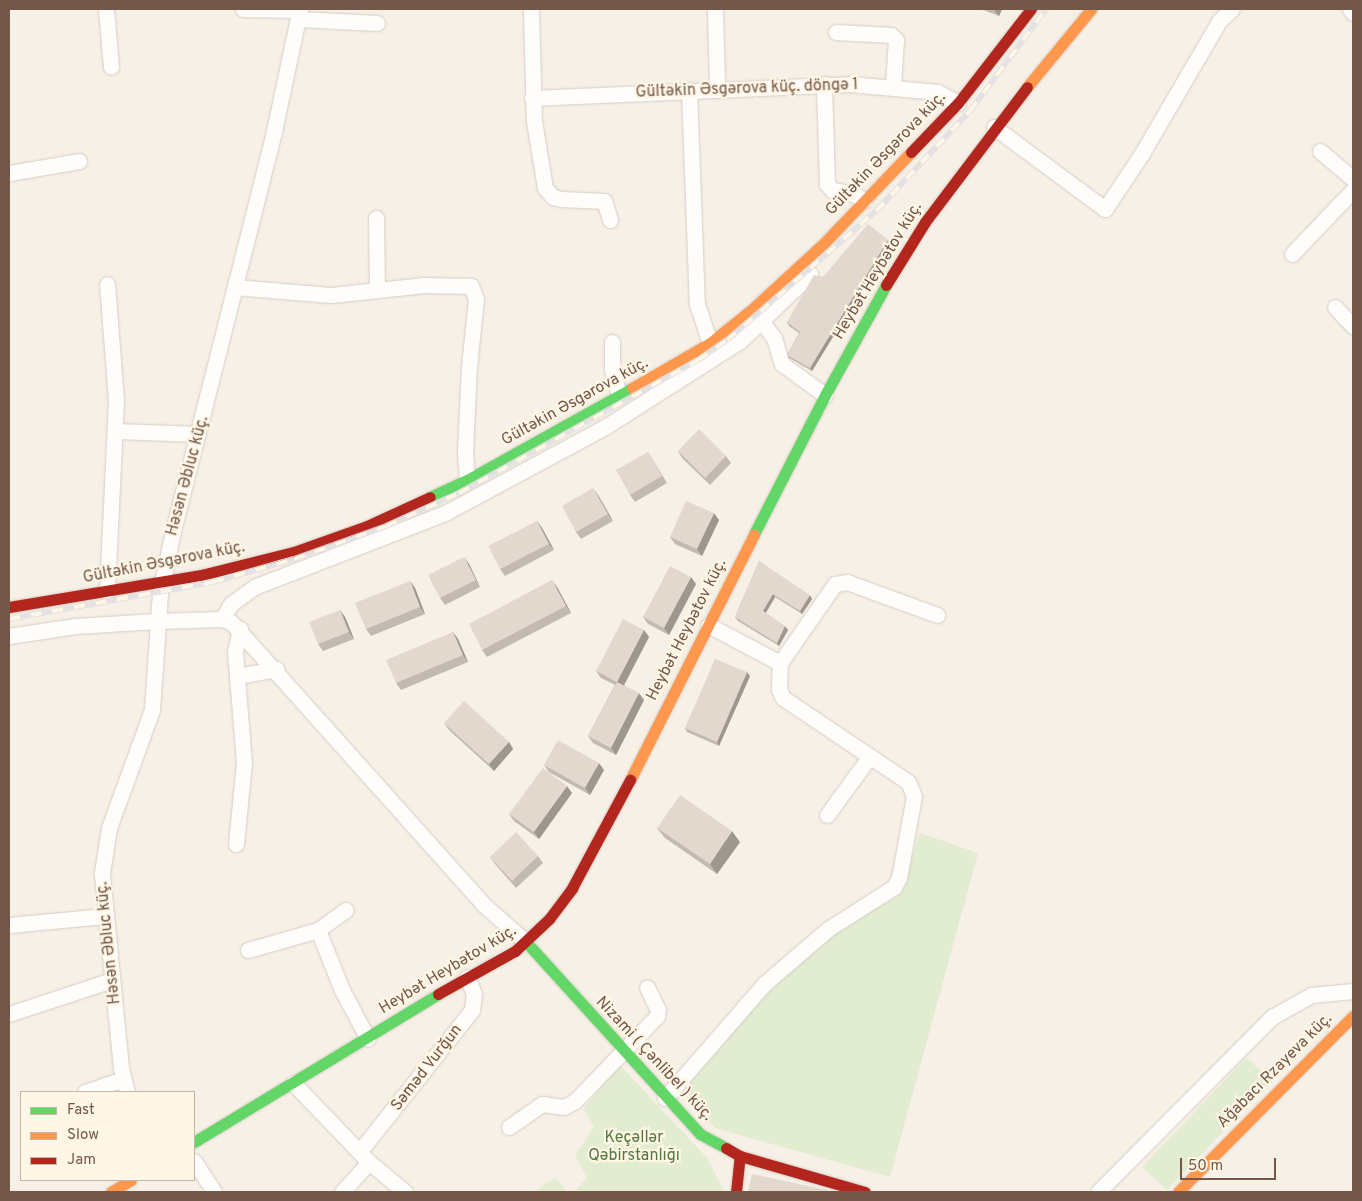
<!DOCTYPE html>
<meta charset="utf-8">
<style>
body{margin:0}
#map{position:relative;width:1362px;height:1201px;overflow:hidden;background:#f6f0e6;font-family:Overpass,sans-serif}
div>[style]{position:absolute}
[style*='--x']{left:calc(var(--x)*1px);top:calc(var(--y)*1px);width:calc(var(--w)*1px);rotate:calc(var(--a)*1deg)}
.green>*{inset:0;background:#e1ecd1}
.roads{filter:drop-shadow(0 0 1px #d7cdc4) drop-shadow(0 0 1px #d7cdc4)}
.street>*{height:15px;margin:-7.5px;padding:0 7.5px;transform-origin:7.5px;border-radius:7.5px;background:#fefdfb}
.fast>*{height:11px;margin:-5.5px;padding:0 5.5px;transform-origin:5.5px;border-radius:5.5px;background:#63d668}
.slow>*{height:11px;margin:-5.5px;padding:0 5.5px;transform-origin:5.5px;border-radius:5.5px;background:#ff974d}
.jam>*{height:11px;margin:-5.5px;padding:0 5.5px;transform-origin:5.5px;border-radius:5.5px;background:#b3261e}
.rail>*{height:5.5px;margin-top:-2.75px;transform-origin:0;background:repeating-linear-gradient(90deg,#fff6e6 0 11px,#e4e1e3 0 22px);box-sizing:border-box;border-block:1px solid #e4e1e3}
.wall>*{inset:0;background:#c2bab1}
.shaded-wall>*{inset:0;background:#9e9790}
.building>*{inset:0;background:#e2d8ce}
span{translate:-50% -50%;white-space:nowrap;text-align:center;line-height:1.15;-webkit-text-stroke:4.5px #fff6e6;paint-order:stroke}
.street-label{font-size:16px;color:#735748}
.park-label{font-size:16px;color:#507940}
.frame{position:absolute;inset:0;border:10px solid #735748;pointer-events:none}
.legend{position:absolute;left:20px;top:1091px;width:175px;height:90px;box-sizing:border-box;background:#fff6e6;border:1px solid #c7b6a7;margin:0;padding:6px 9px;list-style:none;font-size:15px;color:#735748}
.legend li{display:flex;align-items:center;gap:10px;height:25px}
.legend b{width:25px;border:1px solid #c7b6a7}
.scale{position:absolute;left:1180px;top:1158px;width:96px;height:22px;box-sizing:border-box;border:2px solid #735748;border-top:0;padding-left:6px;font-size:15px;line-height:18px;white-space:nowrap;color:#735748;-webkit-text-stroke:4px #fff6e6;paint-order:stroke}
</style>
<div id="map">
<div class="green">
<i style="clip-path:polygon(920px 833px,978px 853px,890px 1177px,715px 1128px,679px 1089px,777px 980px,836px 930px,898px 897px)"></i>
<i style="clip-path:polygon(1246px 1058px,1273px 1080px,1167px 1190px,1142px 1167px)"></i>
<i style="clip-path:polygon(618px 1063px,708px 1159px,724px 1192px,574px 1192px,587px 1178px,575px 1155px,594px 1127px,584px 1109px)"></i>
<i style="clip-path:polygon(555px 1178px,568px 1192px,534px 1192px)"></i>
</div>
<div class="roads">
<div class="street">
<i style="--x:106;--y:9;--w:58;--a:85.1"></i>
<i style="--x:243;--y:9;--w:56;--a:1"></i>
<i style="--x:531;--y:9;--w:112;--a:88.5"></i>
<i style="--x:534;--y:121;--w:68;--a:80.7"></i>
<i style="--x:545;--y:188;--w:12;--a:48"></i>
<i style="--x:553;--y:197;--w:8;--a:14"></i>
<i style="--x:561;--y:199;--w:43;--a:2.7"></i>
<i style="--x:604;--y:201;--w:20;--a:72"></i>
<i style="--x:715;--y:9;--w:79;--a:88.5"></i>
<i style="--x:1350;--y:9;--w:5;--a:53"></i>
<i style="--x:298;--y:19;--w:79;--a:2.9"></i>
<i style="--x:836;--y:32;--w:55;--a:3.1"></i>
<i style="--x:891;--y:35;--w:7;--a:45"></i>
<i style="--x:896;--y:40;--w:45;--a:93.8"></i>
<i style="--x:824;--y:84;--w:100;--a:88.3"></i>
<i style="--x:827;--y:184;--w:8;--a:50"></i>
<i style="--x:832;--y:190;--w:19;--a:9"></i>
<i style="--x:851;--y:193;--w:15;--a:28"></i>
<i style="--x:689;--y:90;--w:214;--a:87.9"></i>
<i style="--x:697;--y:304;--w:41;--a:71.6"></i>
<i style="--x:532;--y:98;--w:318;--a:-2.5"></i>
<i style="--x:850;--y:84;--w:88;--a:5.2"></i>
<i style="--x:938;--y:92;--w:23;--a:29"></i>
<i style="--x:994;--y:127;--w:138;--a:36.5"></i>
<i style="--x:1105;--y:209;--w:65;--a:-56.3"></i>
<i style="--x:1141;--y:155;--w:156;--a:-59.7"></i>
<i style="--x:1220;--y:20;--w:16;--a:-43"></i>
<i style="--x:1320;--y:151;--w:43;--a:40.3"></i>
<i style="--x:9;--y:173;--w:71;--a:-9.7"></i>
<i style="--x:376;--y:218;--w:72;--a:89.2"></i>
<i style="--x:1292;--y:254;--w:88;--a:-46.4"></i>
<i style="--x:235;--y:287;--w:96;--a:4.8"></i>
<i style="--x:331;--y:295;--w:94;--a:-6.1"></i>
<i style="--x:424;--y:285;--w:47;--a:1.2"></i>
<i style="--x:471;--y:286;--w:14;--a:69"></i>
<i style="--x:476;--y:299;--w:68;--a:95.9"></i>
<i style="--x:469;--y:367;--w:84;--a:92.7"></i>
<i style="--x:465;--y:451;--w:29;--a:86"></i>
<i style="--x:1335;--y:307;--w:26;--a:47"></i>
<i style="--x:762;--y:322;--w:20;--a:53"></i>
<i style="--x:774;--y:338;--w:27;--a:73"></i>
<i style="--x:782;--y:364;--w:53;--a:35.8"></i>
<i style="--x:612;--y:342;--w:27;--a:90"></i>
<i style="--x:612;--y:369;--w:27;--a:75"></i>
<i style="--x:116;--y:431;--w:82;--a:2.1"></i>
<i style="--x:107;--y:591;--w:191;--a:-87.3"></i>
<i style="--x:116;--y:400;--w:116;--a:-94.4"></i>
<i style="--x:222;--y:619;--w:17;--a:-59"></i>
<i style="--x:231;--y:604;--w:29;--a:-36"></i>
<i style="--x:254;--y:587;--w:207;--a:-21.2"></i>
<i style="--x:447;--y:512;--w:179;--a:-28.3"></i>
<i style="--x:605;--y:427;--w:160;--a:-32.5"></i>
<i style="--x:740;--y:341;--w:97;--a:-43.7"></i>
<i style="--x:9;--y:636;--w:67;--a:-8.6"></i>
<i style="--x:75;--y:626;--w:82;--a:-3.5"></i>
<i style="--x:157;--y:621;--w:65;--a:-1.8"></i>
<i style="--x:222;--y:619;--w:9;--a:18"></i>
<i style="--x:231;--y:622;--w:380;--a:48.2"></i>
<i style="--x:484;--y:905;--w:57;--a:41.5"></i>
<i style="--x:780;--y:663;--w:96;--a:-55.2"></i>
<i style="--x:835;--y:584;--w:12;--a:-9"></i>
<i style="--x:847;--y:582;--w:96;--a:20.1"></i>
<i style="--x:237;--y:676;--w:40;--a:-10"></i>
<i style="--x:827;--y:815;--w:73;--a:-53.9"></i>
<i style="--x:236;--y:844;--w:82;--a:-84.4"></i>
<i style="--x:244;--y:762;--w:110;--a:-94.7"></i>
<i style="--x:235;--y:652;--w:24;--a:-78"></i>
<i style="--x:9;--y:925;--w:96;--a:-5.4"></i>
<i style="--x:318;--y:930;--w:65;--a:68.2"></i>
<i style="--x:342;--y:990;--w:55;--a:62"></i>
<i style="--x:248;--y:950;--w:73;--a:-15.9"></i>
<i style="--x:318;--y:930;--w:34;--a:-36"></i>
<i style="--x:9;--y:1014;--w:108;--a:-18.3"></i>
<i style="--x:293;--y:1083;--w:110;--a:46.1"></i>
<i style="--x:369;--y:1162;--w:47;--a:39.8"></i>
<i style="--x:85;--y:1092;--w:40;--a:-18.9"></i>
<i style="--x:127;--y:1092;--w:25;--a:-104"></i>
<i style="--x:121;--y:1068;--w:196;--a:-95.6"></i>
<i style="--x:102;--y:873;--w:46;--a:-81.2"></i>
<i style="--x:109;--y:828;--w:126;--a:-70"></i>
<i style="--x:152;--y:710;--w:117;--a:-86.1"></i>
<i style="--x:160;--y:593;--w:63;--a:-78.2"></i>
<i style="--x:173;--y:531;--w:413;--a:-75.8"></i>
<i style="--x:274;--y:131;--w:125;--a:-78"></i>
<i style="--x:665;--y:1098;--w:151;--a:-49"></i>
<i style="--x:764;--y:984;--w:84;--a:-40.7"></i>
<i style="--x:828;--y:929;--w:78;--a:-32.5"></i>
<i style="--x:894;--y:887;--w:10;--a:-61"></i>
<i style="--x:899;--y:878;--w:83;--a:-79.6"></i>
<i style="--x:914;--y:796;--w:15;--a:-113"></i>
<i style="--x:908;--y:782;--w:151;--a:-146.1"></i>
<i style="--x:783;--y:698;--w:10;--a:-114"></i>
<i style="--x:779;--y:689;--w:26;--a:-88"></i>
<i style="--x:780;--y:663;--w:81;--a:-152.2"></i>
<i style="--x:509;--y:1127;--w:40;--a:-34.9"></i>
<i style="--x:542;--y:1104;--w:22;--a:8"></i>
<i style="--x:564;--y:1107;--w:13;--a:-29"></i>
<i style="--x:575;--y:1101;--w:118;--a:-46"></i>
<i style="--x:657;--y:1016;--w:6;--a:-81"></i>
<i style="--x:658;--y:1010;--w:25;--a:-116"></i>
<i style="--x:359;--y:1152;--w:181;--a:-51.5"></i>
<i style="--x:472;--y:1010;--w:16;--a:-83"></i>
<i style="--x:474;--y:994;--w:18;--a:-112"></i>
<i style="--x:194;--y:1161;--w:37;--a:57"></i>
<i style="--x:342;--y:1192;--w:40;--a:-48"></i>
<i style="--x:1098;--y:1192;--w:247;--a:-45.2"></i>
<i style="--x:1272;--y:1017;--w:45;--a:-29.4"></i>
<i style="--x:1311;--y:995;--w:42;--a:-5.4"></i>
</div>
<div class="fast">
<i style="--x:430;--y:497;--w:41;--a:-24.7"></i>
<i style="--x:467;--y:480;--w:189;--a:-29.1"></i>
<i style="--x:754;--y:534;--w:156;--a:-62.9"></i>
<i style="--x:825;--y:395;--w:126;--a:-61"></i>
<i style="--x:527;--y:943;--w:258;--a:47.8"></i>
<i style="--x:700;--y:1134;--w:30;--a:28"></i>
<i style="--x:194;--y:1142;--w:285;--a:-31.2"></i>
</div>
<div class="slow">
<i style="--x:1027;--y:87;--w:101;--a:-50.6"></i>
<i style="--x:632;--y:388;--w:90;--a:-30"></i>
<i style="--x:710;--y:343;--w:51;--a:-38.7"></i>
<i style="--x:750;--y:311;--w:102;--a:-42.6"></i>
<i style="--x:825;--y:242;--w:124;--a:-46.3"></i>
<i style="--x:630;--y:780;--w:275;--a:-63.2"></i>
<i style="--x:111;--y:1192;--w:23;--a:-31"></i>
<i style="--x:1178;--y:1192;--w:248;--a:-45.2"></i>
</div>
<div class="jam">
<i style="--x:911;--y:152;--w:68;--a:-46.2"></i>
<i style="--x:958;--y:103;--w:119;--a:-52.2"></i>
<i style="--x:886;--y:285;--w:74;--a:-58.2"></i>
<i style="--x:925;--y:222;--w:169;--a:-52.9"></i>
<i style="--x:9;--y:607;--w:195;--a:-9.5"></i>
<i style="--x:201;--y:575;--w:96;--a:-13.9"></i>
<i style="--x:294;--y:552;--w:77;--a:-19.6"></i>
<i style="--x:367;--y:526;--w:69;--a:-24.7"></i>
<i style="--x:438;--y:994;--w:88;--a:-29.2"></i>
<i style="--x:515;--y:951;--w:47;--a:-43.3"></i>
<i style="--x:549;--y:919;--w:39;--a:-53"></i>
<i style="--x:572;--y:888;--w:123;--a:-61.8"></i>
<i style="--x:726;--y:1148;--w:16;--a:30"></i>
<i style="--x:740;--y:1156;--w:130;--a:16.1"></i>
<i style="--x:736;--y:1192;--w:36;--a:-84"></i>
</div>
</div>
<div class="rail">
<i style="--x:9;--y:619;--w:207;--a:-10.3"></i>
<i style="--x:213;--y:582;--w:84;--a:-15.9"></i>
<i style="--x:294;--y:559;--w:98;--a:-19.7"></i>
<i style="--x:386;--y:526;--w:80;--a:-24.3"></i>
<i style="--x:459;--y:493;--w:274;--a:-29.1"></i>
<i style="--x:698;--y:360;--w:35;--a:-35"></i>
<i style="--x:727;--y:340;--w:197;--a:-40.9"></i>
<i style="--x:876;--y:211;--w:137;--a:-46.8"></i>
<i style="--x:970;--y:111;--w:127;--a:-53.3"></i>
</div>
<div class="wall">
<i style="clip-path:polygon(981px 9px,1002px 9px,999px 16px)"></i>
<i style="clip-path:polygon(888px 240px,890px 244px,812px 371px,789px 358px,787px 355px,799px 333px,789px 326px,787px 322px,823px 277px)"></i>
<i style="clip-path:polygon(678px 451px,726px 456px,731px 463px,710px 485px,682px 458px)"></i>
<i style="clip-path:polygon(648px 452px,667px 483px,635px 502px,630px 495px)"></i>
<i style="clip-path:polygon(598px 495px,613px 521px,581px 539px,576px 532px)"></i>
<i style="clip-path:polygon(719px 520px,702px 556px,675px 544px,670px 537px)"></i>
<i style="clip-path:polygon(537px 521px,542px 528px,554px 550px,505px 576px,500px 569px)"></i>
<i style="clip-path:polygon(759px 561px,812px 599px,802px 614px,775px 597px,766px 613px,788px 630px,779px 646px,738px 621px,735px 617px)"></i>
<i style="clip-path:polygon(469px 564px,480px 587px,445px 605px,440px 598px)"></i>
<i style="clip-path:polygon(696px 584px,669px 635px,648px 624px,643px 617px)"></i>
<i style="clip-path:polygon(557px 587px,571px 613px,487px 657px,482px 650px)"></i>
<i style="clip-path:polygon(415px 588px,425px 614px,371px 636px,366px 629px)"></i>
<i style="clip-path:polygon(345px 617px,354px 639px,323px 651px,318px 644px)"></i>
<i style="clip-path:polygon(644px 630px,649px 637px,624px 685px,644px 700px,616px 755px,593px 743px,588px 736px,615px 685px,601px 678px,596px 671px)"></i>
<i style="clip-path:polygon(453px 632px,458px 639px,468px 662px,401px 690px,396px 683px)"></i>
<i style="clip-path:polygon(750px 676px,719px 746px,687px 732px,685px 728px)"></i>
<i style="clip-path:polygon(444px 723px,509px 742px,513px 749px,494px 771px,449px 730px)"></i>
<i style="clip-path:polygon(544px 765px,604px 770px,590px 795px,549px 772px)"></i>
<i style="clip-path:polygon(572px 793px,539px 839px,514px 821px,509px 814px)"></i>
<i style="clip-path:polygon(657px 828px,740px 842px,717px 874px,665px 838px)"></i>
<i style="clip-path:polygon(538px 856px,543px 863px,516px 888px,495px 864px,490px 857px)"></i>
</div>
<div class="shaded-wall">
<i style="clip-path:polygon(995px 9px,1002px 9px,999px 16px,994px 10px)"></i>
<i style="clip-path:polygon(888px 240px,890px 244px,812px 371px,810px 368px)"></i>
<i style="clip-path:polygon(593px 488px,598px 495px,613px 521px,608px 514px)"></i>
<i style="clip-path:polygon(714px 513px,719px 520px,702px 556px,697px 549px)"></i>
<i style="clip-path:polygon(537px 521px,542px 528px,554px 550px,549px 544px)"></i>
<i style="clip-path:polygon(464px 557px,469px 564px,480px 587px,476px 580px)"></i>
<i style="clip-path:polygon(691px 577px,696px 584px,669px 635px,664px 628px)"></i>
<i style="clip-path:polygon(552px 580px,557px 587px,571px 613px,566px 606px)"></i>
<i style="clip-path:polygon(410px 581px,415px 588px,425px 614px,420px 607px)"></i>
<i style="clip-path:polygon(773px 594px,775px 597px,765px 614px,763px 611px)"></i>
<i style="clip-path:polygon(810px 595px,812px 599px,802px 614px,800px 611px)"></i>
<i style="clip-path:polygon(340px 610px,345px 617px,354px 639px,349px 632px)"></i>
<i style="clip-path:polygon(785px 626px,788px 630px,779px 646px,777px 643px)"></i>
<i style="clip-path:polygon(644px 630px,649px 637px,622px 689px,617px 682px)"></i>
<i style="clip-path:polygon(453px 632px,458px 639px,468px 662px,463px 655px)"></i>
<i style="clip-path:polygon(747px 672px,750px 676px,719px 746px,717px 742px)"></i>
<i style="clip-path:polygon(639px 693px,644px 700px,616px 755px,611px 748px)"></i>
<i style="clip-path:polygon(509px 742px,513px 749px,494px 771px,489px 764px)"></i>
<i style="clip-path:polygon(599px 763px,604px 770px,590px 795px,585px 788px)"></i>
<i style="clip-path:polygon(567px 786px,572px 793px,539px 839px,534px 832px)"></i>
<i style="clip-path:polygon(732px 831px,740px 842px,717px 874px,710px 864px)"></i>
</div>
<div class="building">
<i style="clip-path:polygon(868px 224px,888px 240px,810px 368px,787px 355px,800px 332px,787px 322px,814px 275px,823px 277px)"></i>
<i style="clip-path:polygon(699px 429px,726px 456px,705px 478px,678px 451px)"></i>
<i style="clip-path:polygon(648px 452px,662px 476px,630px 495px,616px 470px)"></i>
<i style="clip-path:polygon(593px 488px,608px 514px,576px 532px,562px 506px)"></i>
<i style="clip-path:polygon(686px 501px,714px 513px,697px 549px,670px 537px)"></i>
<i style="clip-path:polygon(537px 521px,549px 544px,500px 569px,488px 546px)"></i>
<i style="clip-path:polygon(464px 557px,476px 580px,440px 598px,428px 575px)"></i>
<i style="clip-path:polygon(759px 561px,810px 595px,800px 611px,773px 594px,763px 611px,785px 626px,777px 643px,735px 617px)"></i>
<i style="clip-path:polygon(670px 566px,691px 577px,664px 628px,643px 617px)"></i>
<i style="clip-path:polygon(552px 580px,566px 606px,482px 650px,469px 624px)"></i>
<i style="clip-path:polygon(410px 581px,420px 607px,366px 629px,355px 603px)"></i>
<i style="clip-path:polygon(340px 610px,349px 632px,318px 644px,309px 622px)"></i>
<i style="clip-path:polygon(623px 619px,644px 630px,617px 682px,596px 671px)"></i>
<i style="clip-path:polygon(453px 632px,463px 655px,396px 683px,386px 660px)"></i>
<i style="clip-path:polygon(715px 659px,747px 672px,717px 742px,685px 728px)"></i>
<i style="clip-path:polygon(617px 682px,639px 693px,611px 748px,588px 736px)"></i>
<i style="clip-path:polygon(464px 701px,509px 742px,489px 764px,444px 723px)"></i>
<i style="clip-path:polygon(558px 740px,599px 763px,585px 788px,544px 765px)"></i>
<i style="clip-path:polygon(543px 768px,567px 786px,534px 832px,509px 814px)"></i>
<i style="clip-path:polygon(680px 795px,732px 831px,710px 864px,657px 828px)"></i>
<i style="clip-path:polygon(516px 832px,538px 856px,512px 881px,490px 857px)"></i>
<i style="clip-path:polygon(752px 1174px,827px 1190px,827px 1192px,748px 1192px)"></i>
</div>
<div class="street-label">
<span style="left:747px;top:89px;rotate:-2deg">Gültəkin Əsgərova küç. döngə 1</span>
<span style="left:886px;top:154px;rotate:-46deg">Gültəkin Əsgərova küç.</span>
<span style="left:878px;top:271px;rotate:-59deg">Heybət Heybətov küç.</span>
<span style="left:575px;top:402px;rotate:-29deg">Gültəkin Əsgərova küç.</span>
<span style="left:188px;top:476px;rotate:-75deg">Həsən Əbluc küç.</span>
<span style="left:164px;top:563px;rotate:-11deg">Gültəkin Əsgərova küç.</span>
<span style="left:687px;top:630px;rotate:-63deg">Heybət Heybətov küç.</span>
<span style="left:109px;top:943px;rotate:-96deg">Həsən Əbluc küç.</span>
<span style="left:448px;top:970px;rotate:-31deg">Heybət Heybətov küç.</span>
<span style="left:654px;top:1059px;rotate:47deg">Nizami ( Çənlibel ) küç.</span>
<span style="left:427px;top:1068px;rotate:-52deg">Səməd Vurğun</span>
<span style="left:1275px;top:1071px;rotate:-45deg">Ağabacı Rzayeva küç.</span>
</div>
<div class="park-label">
<span style="left:634px;top:1147px">Keçəllər<br>Qəbirstanlığı</span>
</div>
<div class="frame"></div>
<ul class="legend">
<li><b style="height:6px;background:#63d668"></b>Fast</li>
<li><b style="height:6px;background:#ff974d"></b>Slow</li>
<li><b style="height:6px;background:#b3261e"></b>Jam</li>
</ul>
<div class="scale">50 m</div>
</div>
